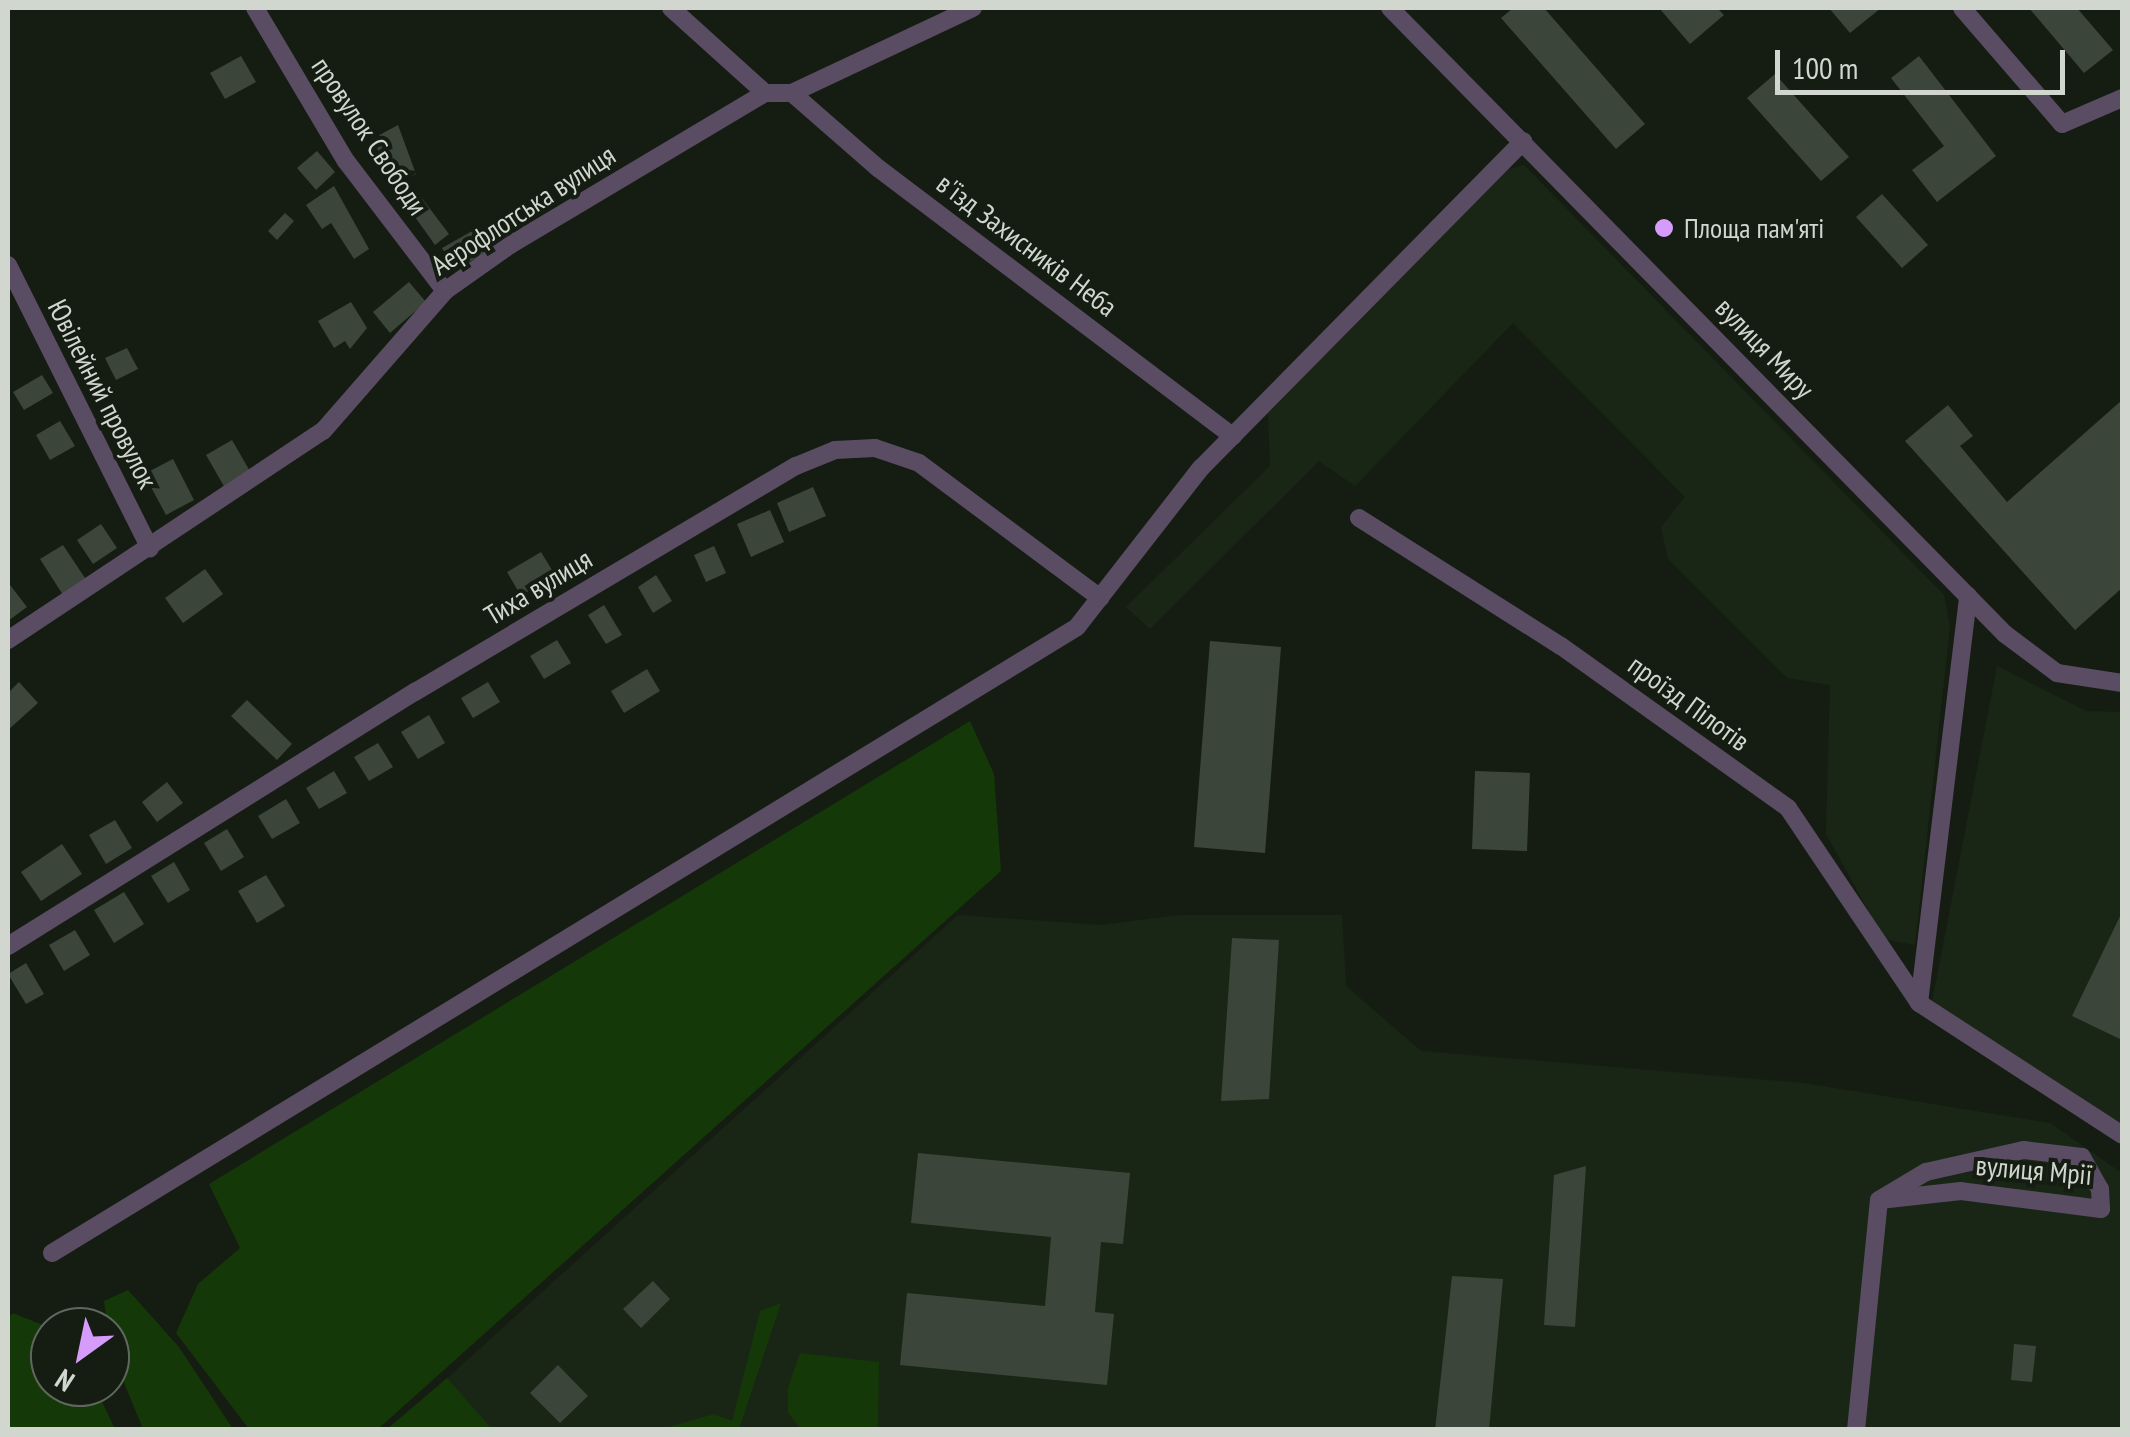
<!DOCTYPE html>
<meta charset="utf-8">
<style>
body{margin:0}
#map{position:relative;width:2130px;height:1437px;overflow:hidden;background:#151d12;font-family:"PT Sans Narrow",sans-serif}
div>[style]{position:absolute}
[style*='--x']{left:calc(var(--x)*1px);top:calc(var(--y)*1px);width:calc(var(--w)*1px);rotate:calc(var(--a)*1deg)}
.built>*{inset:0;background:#192615}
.green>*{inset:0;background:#143807}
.building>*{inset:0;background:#3b4539}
.minor>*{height:18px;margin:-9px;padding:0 9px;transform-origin:9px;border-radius:9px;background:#594c63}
.dots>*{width:28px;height:28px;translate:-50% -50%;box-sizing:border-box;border:5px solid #151d12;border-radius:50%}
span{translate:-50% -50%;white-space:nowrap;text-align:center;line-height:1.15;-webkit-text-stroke:8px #151d12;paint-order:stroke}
.street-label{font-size:28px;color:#d1d7cf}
.poi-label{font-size:28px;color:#d1d7cf}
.left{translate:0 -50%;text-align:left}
.frame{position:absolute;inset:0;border:10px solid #d1d7cf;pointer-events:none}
.north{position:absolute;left:30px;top:1307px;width:100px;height:100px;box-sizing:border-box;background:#151d12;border:2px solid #60675e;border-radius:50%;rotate:213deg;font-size:28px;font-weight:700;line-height:40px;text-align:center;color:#d1d7cf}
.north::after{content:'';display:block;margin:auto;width:35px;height:45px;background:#d59cfb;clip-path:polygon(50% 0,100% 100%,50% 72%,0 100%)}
.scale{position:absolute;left:1775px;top:50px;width:290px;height:45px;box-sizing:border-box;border:5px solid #d1d7cf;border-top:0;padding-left:12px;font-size:30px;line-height:35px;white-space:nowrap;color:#d1d7cf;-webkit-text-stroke:8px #151d12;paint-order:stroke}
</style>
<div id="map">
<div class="built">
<i style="clip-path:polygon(1524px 165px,1944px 595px,1950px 627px,1915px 945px,1884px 939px,1826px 834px,1830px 685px,1787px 678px,1668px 559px,1661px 527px,1685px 497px,1513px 323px,1355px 486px,1319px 461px,1150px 629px,1126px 607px,1270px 466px,1268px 413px,1506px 170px)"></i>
<i style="clip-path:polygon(1997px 666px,2086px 711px,2122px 712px,2122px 1127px,1932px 1002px)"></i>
<i style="clip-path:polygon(958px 915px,1102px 925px,1179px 915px,1342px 915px,1346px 986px,1421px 1051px,1804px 1083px,2050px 1123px,2122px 1173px,2122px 1429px,390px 1430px)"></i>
</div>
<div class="green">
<i style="clip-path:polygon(970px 721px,994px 774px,1001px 871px,378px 1429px,249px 1429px,176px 1333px,198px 1284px,240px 1248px,209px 1184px)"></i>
<i style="clip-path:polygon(128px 1290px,179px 1347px,233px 1429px,143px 1429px,111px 1351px,104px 1301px)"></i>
<i style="clip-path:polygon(781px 1303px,739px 1429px,662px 1429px,714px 1414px,732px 1421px,760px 1311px)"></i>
<i style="clip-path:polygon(13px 1313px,50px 1328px,50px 1387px,95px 1387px,115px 1429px,8px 1429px,8px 1318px)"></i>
<i style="clip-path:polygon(800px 1353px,879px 1362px,878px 1429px,801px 1429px,788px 1413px,788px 1387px)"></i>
<i style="clip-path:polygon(447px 1378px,492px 1429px,387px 1429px)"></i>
</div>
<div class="building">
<i style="clip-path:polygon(1513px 8px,1544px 8px,1645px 124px,1616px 149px,1501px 18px)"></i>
<i style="clip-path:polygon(1659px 8px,1717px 8px,1724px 15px,1690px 44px)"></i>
<i style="clip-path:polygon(1829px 8px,1881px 8px,1850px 33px)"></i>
<i style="clip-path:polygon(2029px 8px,2077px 8px,2113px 50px,2084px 73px)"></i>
<i style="clip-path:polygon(241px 56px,256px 82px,225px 99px,210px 73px)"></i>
<i style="clip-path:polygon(1919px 56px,1996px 156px,1937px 202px,1912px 170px,1944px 146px,1891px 78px)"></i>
<i style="clip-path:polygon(1775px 74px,1849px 157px,1821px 181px,1747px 98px)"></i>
<i style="clip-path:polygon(398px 125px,416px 174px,396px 184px,372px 139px)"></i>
<i style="clip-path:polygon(317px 151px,335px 172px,316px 190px,297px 168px)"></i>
<i style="clip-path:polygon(334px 186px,369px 249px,354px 259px,331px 223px,322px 229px,306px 205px)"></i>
<i style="clip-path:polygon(418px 193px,449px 234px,435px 245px,405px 203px)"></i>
<i style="clip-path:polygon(1882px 194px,1928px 245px,1902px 268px,1856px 217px)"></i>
<i style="clip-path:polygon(285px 213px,294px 221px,277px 240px,268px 231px)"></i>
<i style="clip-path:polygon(474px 230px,487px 252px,455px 270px,442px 248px)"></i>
<i style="clip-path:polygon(409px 282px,426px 302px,390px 333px,373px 312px)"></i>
<i style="clip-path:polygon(351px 302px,367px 328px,350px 349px,345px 341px,334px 348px,318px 321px)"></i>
<i style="clip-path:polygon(127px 348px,138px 369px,116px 380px,105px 358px)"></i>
<i style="clip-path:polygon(42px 375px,53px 393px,24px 410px,13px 392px)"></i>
<i style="clip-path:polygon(2122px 400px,2122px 588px,2075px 630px,1905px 441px,1948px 405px,1973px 436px,1960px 446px,2007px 502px)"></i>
<i style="clip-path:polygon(60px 421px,75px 446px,50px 460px,36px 435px)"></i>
<i style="clip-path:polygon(232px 440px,251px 473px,225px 488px,206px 455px)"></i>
<i style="clip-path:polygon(173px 459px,194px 500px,166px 515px,144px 474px)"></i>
<i style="clip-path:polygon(813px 487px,826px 516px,789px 532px,777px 503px)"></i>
<i style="clip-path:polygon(770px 510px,784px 542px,751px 557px,737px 524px)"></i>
<i style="clip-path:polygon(101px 524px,117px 548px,93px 564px,77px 540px)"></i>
<i style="clip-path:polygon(63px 545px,87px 581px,63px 595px,40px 559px)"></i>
<i style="clip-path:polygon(714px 546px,726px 573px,706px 582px,694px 555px)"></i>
<i style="clip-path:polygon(541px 552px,555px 575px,521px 596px,507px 572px)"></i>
<i style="clip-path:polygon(205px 569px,223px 594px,183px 623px,165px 598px)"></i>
<i style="clip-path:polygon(656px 575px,672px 601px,653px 613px,638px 587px)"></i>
<i style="clip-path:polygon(10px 585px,27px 607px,8px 621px,8px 586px)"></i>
<i style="clip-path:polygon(604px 605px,622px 635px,606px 644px,588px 615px)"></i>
<i style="clip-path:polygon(557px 640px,571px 663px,544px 679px,530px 656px)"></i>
<i style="clip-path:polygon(1210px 641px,1281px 647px,1265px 853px,1194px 847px)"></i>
<i style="clip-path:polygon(647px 669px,660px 691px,624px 713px,611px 691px)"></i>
<i style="clip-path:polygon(19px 682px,38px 703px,8px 730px,8px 693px)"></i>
<i style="clip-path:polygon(488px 682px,500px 702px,473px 718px,461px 698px)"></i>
<i style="clip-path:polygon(247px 700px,292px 744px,277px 760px,231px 716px)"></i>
<i style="clip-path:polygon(429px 715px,445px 743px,418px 759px,401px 732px)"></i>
<i style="clip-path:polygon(378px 743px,393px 767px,369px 781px,354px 757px)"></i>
<i style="clip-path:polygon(334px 771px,347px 793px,319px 809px,306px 788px)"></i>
<i style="clip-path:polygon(1475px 771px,1530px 773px,1527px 851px,1472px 849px)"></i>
<i style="clip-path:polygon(167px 782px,183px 803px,157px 822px,142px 802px)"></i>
<i style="clip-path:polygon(286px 799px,300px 823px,272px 839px,258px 816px)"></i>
<i style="clip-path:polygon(115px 820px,132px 848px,106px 864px,89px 835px)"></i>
<i style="clip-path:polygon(227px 829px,244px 857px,221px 871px,204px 843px)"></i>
<i style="clip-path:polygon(62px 844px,82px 874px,41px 901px,21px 872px)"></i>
<i style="clip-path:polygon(174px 862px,190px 890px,168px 903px,151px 876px)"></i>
<i style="clip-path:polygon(266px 875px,285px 906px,257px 923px,238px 891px)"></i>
<i style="clip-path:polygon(124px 892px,144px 924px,114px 943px,94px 910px)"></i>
<i style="clip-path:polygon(2122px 912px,2122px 1040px,2072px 1016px)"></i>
<i style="clip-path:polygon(75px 930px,90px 955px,64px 971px,49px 945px)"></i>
<i style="clip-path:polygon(1232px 938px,1279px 940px,1269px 1099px,1221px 1101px)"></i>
<i style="clip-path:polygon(26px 963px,44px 994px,26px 1004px,8px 974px)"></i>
<i style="clip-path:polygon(918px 1153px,1130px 1173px,1123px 1244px,1101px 1242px,1095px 1312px,1114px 1314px,1107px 1385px,900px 1365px,907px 1293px,1045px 1306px,1051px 1237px,911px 1223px)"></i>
<i style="clip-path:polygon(1586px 1166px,1575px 1327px,1544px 1325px,1554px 1175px)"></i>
<i style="clip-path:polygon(1452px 1276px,1503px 1279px,1489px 1430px,1435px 1430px)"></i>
<i style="clip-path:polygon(653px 1281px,670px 1299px,641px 1328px,623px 1309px)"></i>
<i style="clip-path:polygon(2014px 1344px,2036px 1346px,2032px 1382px,2011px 1380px)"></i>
<i style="clip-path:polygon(558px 1365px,588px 1396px,560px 1423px,530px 1393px)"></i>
</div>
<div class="minor">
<i style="--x:255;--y:8;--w:178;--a:59.3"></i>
<i style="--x:346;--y:161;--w:163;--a:52.7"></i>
<i style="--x:671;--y:8;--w:127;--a:42.1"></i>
<i style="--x:1390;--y:8;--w:878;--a:45.51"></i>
<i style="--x:2005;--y:634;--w:65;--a:36.9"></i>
<i style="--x:2057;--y:673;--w:66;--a:8.7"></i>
<i style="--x:1962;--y:8;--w:153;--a:49.2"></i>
<i style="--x:2062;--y:124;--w:65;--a:-23.4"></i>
<i style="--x:792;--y:93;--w:114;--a:41.1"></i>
<i style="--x:878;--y:168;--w:445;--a:37.1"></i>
<i style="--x:8;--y:265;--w:317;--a:63.4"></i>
<i style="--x:1359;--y:518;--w:239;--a:32.4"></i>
<i style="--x:1561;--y:646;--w:279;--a:35.5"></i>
<i style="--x:1788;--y:808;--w:235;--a:56.1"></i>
<i style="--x:1919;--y:1003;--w:242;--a:33"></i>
<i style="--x:8;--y:640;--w:378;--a:-33.6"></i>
<i style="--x:323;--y:431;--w:186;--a:-48.9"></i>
<i style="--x:445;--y:291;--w:80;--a:-35.3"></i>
<i style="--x:510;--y:245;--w:297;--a:-30.8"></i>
<i style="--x:765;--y:93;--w:27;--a:0"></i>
<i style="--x:792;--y:93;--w:200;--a:-25.2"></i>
<i style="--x:8;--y:946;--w:480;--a:-32"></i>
<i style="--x:415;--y:692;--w:443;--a:-30.7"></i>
<i style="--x:796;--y:466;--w:42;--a:-22.3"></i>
<i style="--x:835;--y:450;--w:40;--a:-2.9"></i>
<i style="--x:875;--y:448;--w:46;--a:18.8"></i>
<i style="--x:919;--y:463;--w:226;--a:36.7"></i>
<i style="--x:1919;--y:1003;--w:410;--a:-83.1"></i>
<i style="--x:2024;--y:1150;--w:58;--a:6.9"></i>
<i style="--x:2082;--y:1157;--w:37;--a:61"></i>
<i style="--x:2100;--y:1189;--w:20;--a:87"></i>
<i style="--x:2101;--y:1209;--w:141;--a:-172.7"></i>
<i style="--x:1961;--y:1191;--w:82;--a:173.7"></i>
<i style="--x:1879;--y:1200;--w:55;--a:-30.8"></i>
<i style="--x:1926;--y:1172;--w:100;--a:-12.7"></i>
<i style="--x:52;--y:1253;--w:1201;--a:-31.41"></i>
<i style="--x:1077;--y:627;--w:202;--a:-52.1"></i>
<i style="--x:1201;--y:468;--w:459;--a:-45.4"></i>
<i style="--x:1856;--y:1430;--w:231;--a:-84.3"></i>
</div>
<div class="dots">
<i style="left:1664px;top:228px;background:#d59cfb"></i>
</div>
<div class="street-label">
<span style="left:370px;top:136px;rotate:56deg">провулок Свободи</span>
<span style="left:523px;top:210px;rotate:-33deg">Аерофлотська вулиця</span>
<span style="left:1027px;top:245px;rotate:37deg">в'їзд Захисників Неба</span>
<span style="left:1765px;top:348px;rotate:46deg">вулиця Миру</span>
<span style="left:103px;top:394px;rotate:63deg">Ювілейний провулок</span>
<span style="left:538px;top:587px;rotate:-31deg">Тиха вулиця</span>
<span style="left:1689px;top:703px;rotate:36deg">проїзд Пілотів</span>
<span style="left:2034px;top:1170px;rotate:5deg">вулиця Мрії</span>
</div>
<div class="poi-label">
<span class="left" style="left:1684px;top:228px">Площа пам'яті</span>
</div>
<div class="frame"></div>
<div class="north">N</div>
<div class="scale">100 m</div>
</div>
